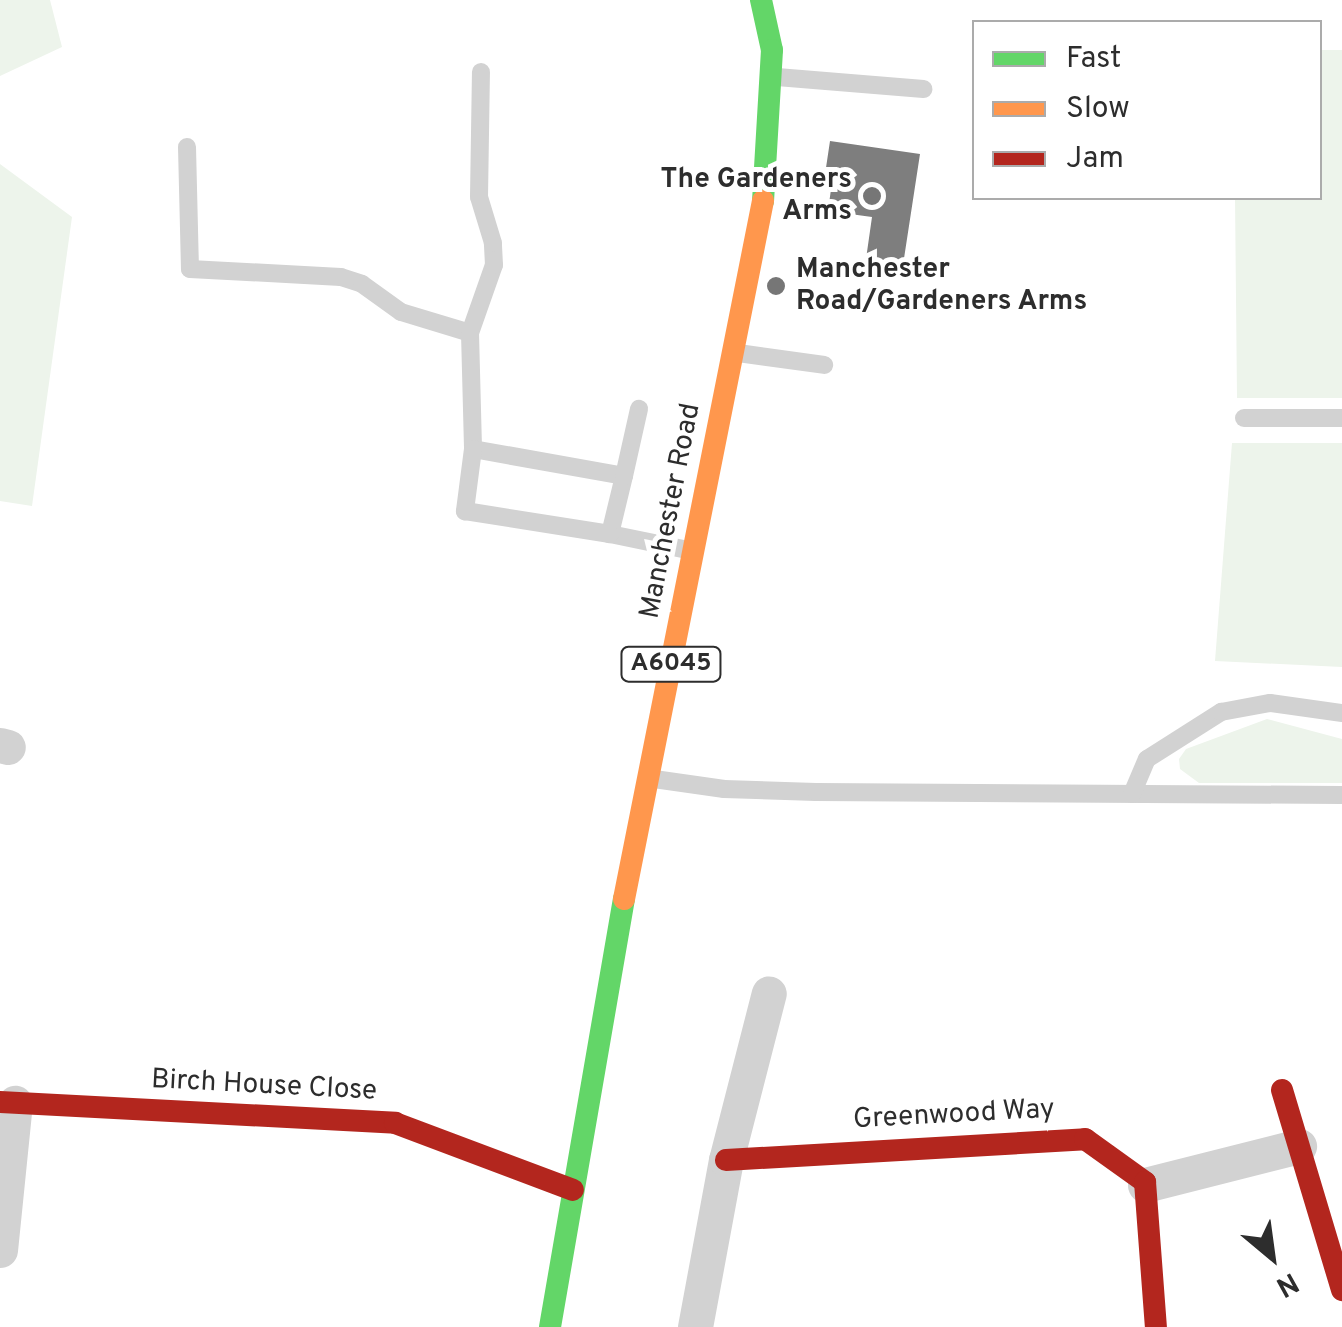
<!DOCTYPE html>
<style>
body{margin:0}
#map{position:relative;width:1342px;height:1327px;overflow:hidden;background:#fff;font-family:Overpass,sans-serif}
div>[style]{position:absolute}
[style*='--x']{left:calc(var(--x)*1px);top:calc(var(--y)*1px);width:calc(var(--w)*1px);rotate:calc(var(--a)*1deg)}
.green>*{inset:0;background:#edf4eb}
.building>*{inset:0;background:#7e7e7e}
.lane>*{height:18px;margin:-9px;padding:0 9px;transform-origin:9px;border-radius:9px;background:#d2d2d2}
.street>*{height:35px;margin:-17.5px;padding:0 17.5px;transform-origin:17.5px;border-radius:17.5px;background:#d2d2d2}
.fast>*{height:22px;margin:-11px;padding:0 11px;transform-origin:11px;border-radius:11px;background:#63d668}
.slow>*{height:22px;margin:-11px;padding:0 11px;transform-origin:11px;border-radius:11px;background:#ff974d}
.jam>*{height:22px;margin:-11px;padding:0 11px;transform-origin:11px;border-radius:11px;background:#b3261e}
.dots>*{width:28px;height:28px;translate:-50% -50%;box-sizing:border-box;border:5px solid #fff;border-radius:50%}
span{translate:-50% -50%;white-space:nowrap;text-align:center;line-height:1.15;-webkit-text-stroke:10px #fff;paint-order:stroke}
.shield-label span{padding:2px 8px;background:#fff;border:2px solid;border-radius:8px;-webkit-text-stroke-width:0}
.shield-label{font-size:25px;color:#2d2d2d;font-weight:700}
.poi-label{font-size:28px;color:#2d2d2d;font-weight:700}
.right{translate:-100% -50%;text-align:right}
.left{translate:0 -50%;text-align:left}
.street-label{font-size:28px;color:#2d2d2d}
.legend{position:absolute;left:972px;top:20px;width:350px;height:180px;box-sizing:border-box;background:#fff;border:2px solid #ababab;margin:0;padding:12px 18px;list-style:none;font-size:30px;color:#2d2d2d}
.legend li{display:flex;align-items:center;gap:20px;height:50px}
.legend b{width:50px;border:2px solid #ababab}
.north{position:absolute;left:1222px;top:1207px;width:100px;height:100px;-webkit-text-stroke:8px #fff;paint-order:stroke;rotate:151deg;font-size:28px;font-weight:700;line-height:40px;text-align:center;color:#2d2d2d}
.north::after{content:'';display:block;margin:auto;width:35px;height:45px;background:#2d2d2d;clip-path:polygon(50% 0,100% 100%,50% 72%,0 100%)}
</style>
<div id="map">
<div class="green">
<i style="clip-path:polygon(0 0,50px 0,62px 47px,0 76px)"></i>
<i style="clip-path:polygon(1320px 50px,1342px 50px,1342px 398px,1237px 398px,1235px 198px,1320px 198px)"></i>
<i style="clip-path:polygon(0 164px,72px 217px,32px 506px,0 501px)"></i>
<i style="clip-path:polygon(1232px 443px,1342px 443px,1342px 667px,1215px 661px)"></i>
<i style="clip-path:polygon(1267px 719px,1342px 739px,1342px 783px,1199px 783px,1180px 769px,1179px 759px,1186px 749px)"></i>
</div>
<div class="building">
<i style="clip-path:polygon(830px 141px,920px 154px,903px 265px,866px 259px,872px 217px,828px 211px,832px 182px,824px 181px)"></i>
</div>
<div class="lane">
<i style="--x:777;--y:77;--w:147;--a:4.7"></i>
<i style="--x:187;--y:147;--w:122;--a:88.6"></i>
<i style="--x:190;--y:269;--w:151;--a:3"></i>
<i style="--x:341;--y:277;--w:22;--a:18"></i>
<i style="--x:362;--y:284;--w:48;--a:35.7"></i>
<i style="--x:401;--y:312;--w:72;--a:16.9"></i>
<i style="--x:470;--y:333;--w:116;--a:88.5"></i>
<i style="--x:473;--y:449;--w:153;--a:10.1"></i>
<i style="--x:624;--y:476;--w:60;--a:103.6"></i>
<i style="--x:610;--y:534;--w:80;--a:11.6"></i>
<i style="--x:470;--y:333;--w:72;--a:-70.6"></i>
<i style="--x:494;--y:265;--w:22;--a:-93"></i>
<i style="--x:493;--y:243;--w:48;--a:-106.9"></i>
<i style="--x:479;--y:197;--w:125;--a:-89.1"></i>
<i style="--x:738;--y:353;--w:87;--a:7.9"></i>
<i style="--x:1244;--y:418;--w:98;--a:0"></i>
<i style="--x:473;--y:449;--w:63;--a:97.4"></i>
<i style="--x:465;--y:511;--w:147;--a:9"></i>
<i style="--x:624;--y:476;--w:69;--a:-77.4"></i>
<i style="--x:654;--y:779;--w:71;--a:8.1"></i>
<i style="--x:724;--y:789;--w:92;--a:1.9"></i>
<i style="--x:816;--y:792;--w:526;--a:0.33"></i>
<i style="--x:1132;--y:794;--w:38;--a:-67"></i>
<i style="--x:1147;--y:759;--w:88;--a:-32.4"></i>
<i style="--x:1221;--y:712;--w:50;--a:-10.4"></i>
<i style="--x:1270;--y:703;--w:73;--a:7.9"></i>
</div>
<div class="street">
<i style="--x:0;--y:745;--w:8;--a:14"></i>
<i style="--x:1145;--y:1185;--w:159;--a:-14.2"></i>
<i style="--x:0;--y:1250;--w:148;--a:-84.2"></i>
<i style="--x:695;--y:1327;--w:170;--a:-79.5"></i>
<i style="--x:726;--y:1160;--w:172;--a:-75.6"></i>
</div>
<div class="fast">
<i style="--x:761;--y:0;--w:51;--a:77.6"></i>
<i style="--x:772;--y:50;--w:151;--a:93.4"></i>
<i style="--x:550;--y:1327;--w:434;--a:-80.2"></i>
</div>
<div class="slow">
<i style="--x:624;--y:899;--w:712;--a:-78.74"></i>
</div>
<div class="jam">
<i style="--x:1282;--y:1090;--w:209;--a:73.3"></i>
<i style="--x:0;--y:1102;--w:396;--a:3"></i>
<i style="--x:395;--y:1123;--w:190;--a:20.6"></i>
<i style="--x:726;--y:1160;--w:360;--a:-3.3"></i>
<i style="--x:1085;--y:1139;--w:74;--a:35.6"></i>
<i style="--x:1145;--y:1182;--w:145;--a:85.7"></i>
</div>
<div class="dots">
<i style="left:872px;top:196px;background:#767676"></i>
<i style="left:776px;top:286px;background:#767676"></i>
</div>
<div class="shield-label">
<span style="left:671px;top:664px">A6045</span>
</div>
<div class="poi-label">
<span class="right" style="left:852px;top:196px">The Gardeners<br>Arms</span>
<span class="left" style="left:796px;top:286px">Manchester<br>Road/Gardeners Arms</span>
</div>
<div class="street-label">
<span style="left:671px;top:511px;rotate:-79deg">Manchester Road</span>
<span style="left:264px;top:1086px;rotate:3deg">Birch House Close</span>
<span style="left:954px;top:1115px;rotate:-3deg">Greenwood Way</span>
</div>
<ul class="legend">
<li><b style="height:12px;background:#63d668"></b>Fast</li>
<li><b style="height:12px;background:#ff974d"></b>Slow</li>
<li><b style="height:12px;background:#b3261e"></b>Jam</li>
</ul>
<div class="north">N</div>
</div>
